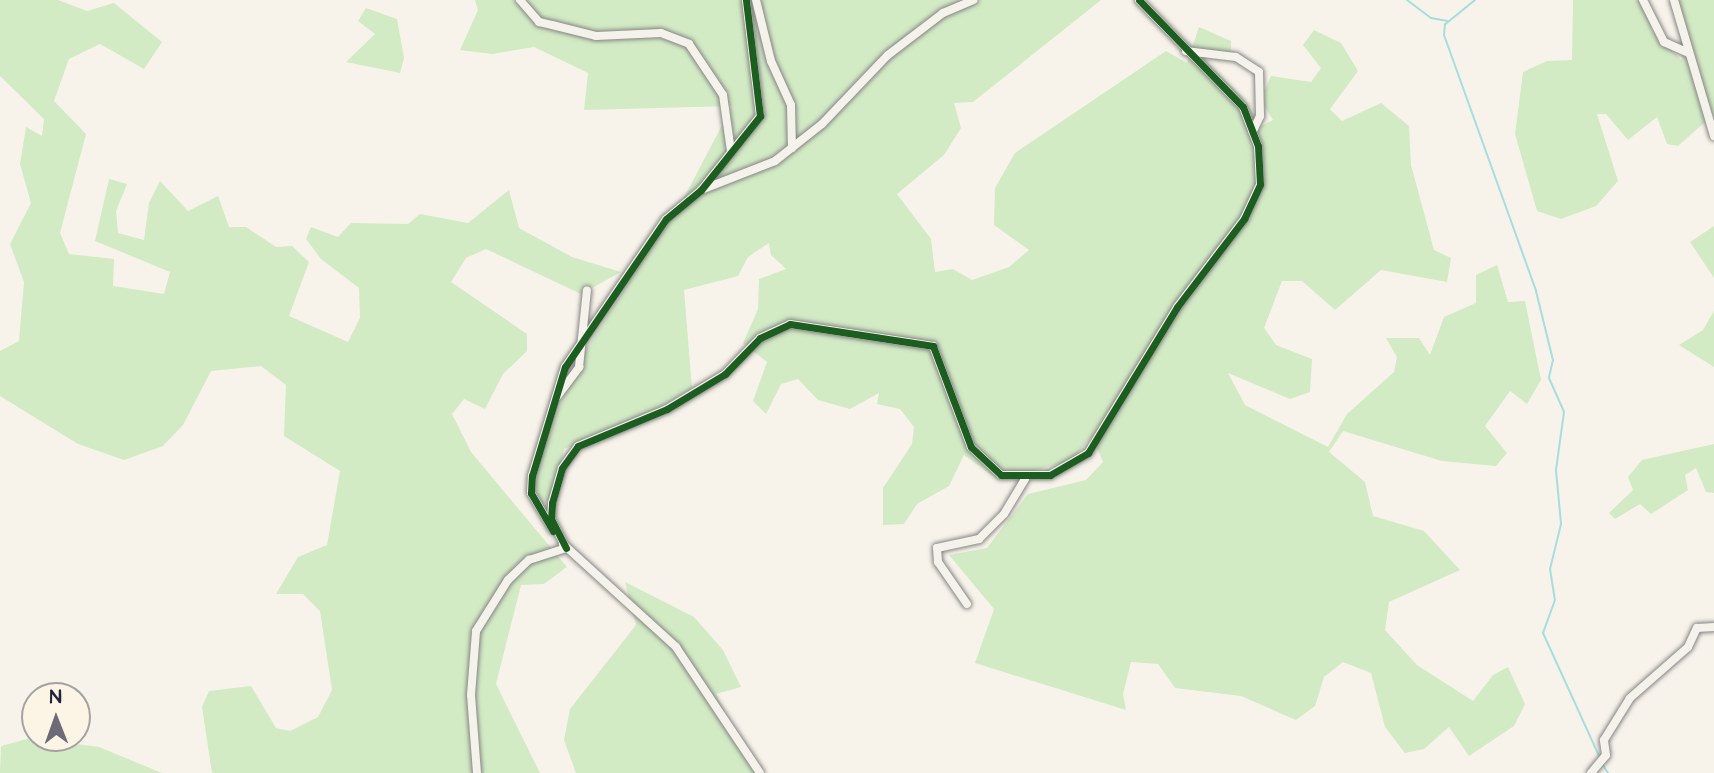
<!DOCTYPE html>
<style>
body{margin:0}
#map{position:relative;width:1714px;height:773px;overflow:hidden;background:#f7f3ea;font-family:"Architects Daughter",sans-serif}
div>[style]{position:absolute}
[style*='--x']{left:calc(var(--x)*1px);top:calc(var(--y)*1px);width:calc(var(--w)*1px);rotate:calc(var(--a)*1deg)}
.green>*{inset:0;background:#d2ebc4}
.stream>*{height:2px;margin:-1px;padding:0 1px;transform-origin:1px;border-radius:1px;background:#a6dedf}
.roads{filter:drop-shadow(0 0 2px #868485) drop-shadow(0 0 2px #868485)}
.minor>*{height:8px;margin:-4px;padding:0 4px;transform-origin:4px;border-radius:4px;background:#f5f2ec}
.cycleway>*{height:7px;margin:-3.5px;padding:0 3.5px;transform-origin:3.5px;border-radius:3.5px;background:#1b5e20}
span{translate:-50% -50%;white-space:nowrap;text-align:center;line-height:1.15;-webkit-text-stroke:7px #fcf5e5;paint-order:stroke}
.north{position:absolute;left:21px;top:682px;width:70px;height:70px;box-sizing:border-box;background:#fcf5e5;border:2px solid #a5a1a1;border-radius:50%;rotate:359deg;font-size:19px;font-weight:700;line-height:28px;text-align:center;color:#22223b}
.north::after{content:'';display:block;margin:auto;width:24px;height:32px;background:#6d6b78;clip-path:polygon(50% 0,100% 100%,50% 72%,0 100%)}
</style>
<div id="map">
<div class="green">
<i style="clip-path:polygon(0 0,58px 0,87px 11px,114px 3px,162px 42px,144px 69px,100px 44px,69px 59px,54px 101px,86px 134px,60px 233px,69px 254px,114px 259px,113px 286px,164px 294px,170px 272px,95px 241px,109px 179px,127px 184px,116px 211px,118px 233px,144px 240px,149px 203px,160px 181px,188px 211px,218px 196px,229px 227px,246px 227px,276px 247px,292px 246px,309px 262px,289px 316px,348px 342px,360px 318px,359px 288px,321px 259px,306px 239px,311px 227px,338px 237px,351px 223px,408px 224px,420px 214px,468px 223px,509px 190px,519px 228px,572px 257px,621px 272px,581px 294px,486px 249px,466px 258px,451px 282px,527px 334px,527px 351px,503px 374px,485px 409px,464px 399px,452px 414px,471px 452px,567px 567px,544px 584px,521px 585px,496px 684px,540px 773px,212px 773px,202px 707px,209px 691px,251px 686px,276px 728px,290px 731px,318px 717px,332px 690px,320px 611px,303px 594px,276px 594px,298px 557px,327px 545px,340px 471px,284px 436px,286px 385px,261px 366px,211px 371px,183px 425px,163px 446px,124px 460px,78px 444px,0 396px,0 351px,19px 341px,24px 282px,10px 244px,31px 203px,20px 164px,26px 127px,42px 136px,44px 119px,0 76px)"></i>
<i style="clip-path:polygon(475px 0,1101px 0,973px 102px,954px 103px,961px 128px,944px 155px,897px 194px,931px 239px,935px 272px,953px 269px,972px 280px,1009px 267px,1029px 250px,994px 225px,995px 188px,1015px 153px,1166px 51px,1187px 63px,1199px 27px,1231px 41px,1231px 57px,1202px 58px,1242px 96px,1261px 126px,1273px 120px,1260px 99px,1271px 76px,1311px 82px,1321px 68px,1303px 45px,1314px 30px,1341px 43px,1358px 71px,1330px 109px,1342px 121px,1381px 103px,1409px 126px,1411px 165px,1434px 250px,1451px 258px,1447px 282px,1381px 270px,1335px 310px,1302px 281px,1282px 281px,1264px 328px,1276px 345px,1312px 359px,1310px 392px,1290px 399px,1228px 373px,1245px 405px,1328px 447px,1347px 414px,1394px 372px,1397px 357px,1386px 338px,1419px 338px,1430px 355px,1444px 317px,1476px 303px,1476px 275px,1497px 265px,1508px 302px,1525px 301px,1541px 380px,1527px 404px,1510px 391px,1485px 426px,1507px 453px,1496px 466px,1442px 461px,1343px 431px,1329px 452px,1365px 482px,1373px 516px,1424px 531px,1460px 570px,1389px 602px,1385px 630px,1417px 665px,1473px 701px,1493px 675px,1508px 667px,1525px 704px,1514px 726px,1469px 756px,1449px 727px,1424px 749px,1405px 753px,1385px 727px,1371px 673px,1343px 662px,1324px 677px,1315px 706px,1296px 720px,1241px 696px,1175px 688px,1158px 664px,1131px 662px,1123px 694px,1126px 710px,975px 663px,994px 609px,949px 555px,987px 548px,1028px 494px,1086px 480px,1103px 462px,1092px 436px,1071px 461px,998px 480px,964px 455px,949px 486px,917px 504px,904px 524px,883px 525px,883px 488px,912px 444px,914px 427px,900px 409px,877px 404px,879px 393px,850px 409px,818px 400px,798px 379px,781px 384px,766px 414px,753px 401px,767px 362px,743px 343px,758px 309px,759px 279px,786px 269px,771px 255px,769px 243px,748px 257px,738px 276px,684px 290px,692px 388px,635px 422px,564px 449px,555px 490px,542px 507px,534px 480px,572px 371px,686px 194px,732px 106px,584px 110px,588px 73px,534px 47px,492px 54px,460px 50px,478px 10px)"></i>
<i style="clip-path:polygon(1573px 0,1642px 0,1653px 33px,1682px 60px,1676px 0,1714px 0,1714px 114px,1678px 146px,1667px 144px,1657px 117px,1628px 140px,1606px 114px,1597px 114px,1618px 181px,1596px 206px,1561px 219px,1537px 211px,1515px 134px,1523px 72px,1547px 61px,1572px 60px)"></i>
<i style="clip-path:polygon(366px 8px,397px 19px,404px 58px,400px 73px,346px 62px,375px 34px,358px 21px)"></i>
<i style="clip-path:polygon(1714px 226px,1714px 278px,1690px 242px)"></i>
<i style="clip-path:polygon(1714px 311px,1714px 367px,1679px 345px,1703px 330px)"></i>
<i style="clip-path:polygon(1714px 444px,1714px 493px,1706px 492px,1696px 468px,1685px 475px,1688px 490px,1651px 514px,1640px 504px,1615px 519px,1609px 513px,1633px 490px,1628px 477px,1642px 460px)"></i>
<i style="clip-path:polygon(625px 582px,694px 617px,723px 650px,741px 687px,716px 694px,755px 773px,576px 773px,564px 740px,570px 709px,636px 625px)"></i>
<i style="clip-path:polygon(31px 738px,99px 747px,162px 773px,0 773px,1px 746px)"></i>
</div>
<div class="stream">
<i style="--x:1407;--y:0;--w:30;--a:37"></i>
<i style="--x:1431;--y:18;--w:17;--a:10"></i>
<i style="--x:1475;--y:0;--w:38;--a:141"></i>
<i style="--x:1445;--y:24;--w:11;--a:95"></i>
<i style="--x:1444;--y:35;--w:272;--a:70.2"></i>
<i style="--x:1536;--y:291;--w:71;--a:76.2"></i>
<i style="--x:1553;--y:360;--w:18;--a:103"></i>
<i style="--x:1549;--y:378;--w:37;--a:66"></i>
<i style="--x:1564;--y:412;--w:59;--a:97.9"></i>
<i style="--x:1556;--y:470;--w:54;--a:84.7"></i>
<i style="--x:1561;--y:524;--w:46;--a:103.7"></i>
<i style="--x:1550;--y:569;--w:31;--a:81"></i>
<i style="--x:1555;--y:600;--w:35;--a:110"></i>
<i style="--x:1543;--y:633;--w:137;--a:65.5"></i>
<i style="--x:1602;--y:764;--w:11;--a:56"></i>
</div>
<div class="roads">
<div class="minor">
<i style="--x:520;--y:0;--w:29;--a:49"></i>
<i style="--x:539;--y:22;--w:13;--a:13"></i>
<i style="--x:552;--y:25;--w:45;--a:14"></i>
<i style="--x:596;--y:36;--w:65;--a:-2.6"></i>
<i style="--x:661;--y:33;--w:30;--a:21"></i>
<i style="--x:689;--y:44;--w:61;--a:56.3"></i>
<i style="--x:723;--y:95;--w:57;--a:81.9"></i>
<i style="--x:756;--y:0;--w:63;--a:76.2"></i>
<i style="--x:771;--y:61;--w:48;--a:65.6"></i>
<i style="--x:791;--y:105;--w:43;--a:88.7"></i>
<i style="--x:1643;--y:0;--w:47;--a:63.4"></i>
<i style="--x:1664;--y:42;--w:27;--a:24"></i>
<i style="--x:1674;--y:0;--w:142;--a:73.6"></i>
<i style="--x:1186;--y:51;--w:50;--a:6.8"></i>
<i style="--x:1236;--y:57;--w:27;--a:33"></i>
<i style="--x:1259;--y:72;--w:44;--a:88.7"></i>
<i style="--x:1260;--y:116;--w:17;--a:115"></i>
<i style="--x:701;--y:190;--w:79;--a:-21.4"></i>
<i style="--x:775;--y:161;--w:60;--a:-38.2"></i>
<i style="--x:822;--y:124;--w:95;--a:-46.3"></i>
<i style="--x:888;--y:55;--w:69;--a:-37.4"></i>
<i style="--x:943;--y:13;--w:33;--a:-23"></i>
<i style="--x:556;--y:398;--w:39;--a:-53"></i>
<i style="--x:579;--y:367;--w:77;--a:-84.1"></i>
<i style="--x:553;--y:530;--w:43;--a:-120.7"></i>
<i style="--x:531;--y:493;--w:17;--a:-87"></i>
<i style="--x:532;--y:476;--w:114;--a:-73.2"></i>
<i style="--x:565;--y:367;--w:179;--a:-55.7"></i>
<i style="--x:666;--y:219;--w:45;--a:-39.6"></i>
<i style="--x:701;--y:190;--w:95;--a:-51.4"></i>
<i style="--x:760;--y:116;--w:117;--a:-96.9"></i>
<i style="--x:563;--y:544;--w:153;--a:42.3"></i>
<i style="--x:676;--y:647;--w:151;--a:56.3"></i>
<i style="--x:566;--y:548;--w:33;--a:-117"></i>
<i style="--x:551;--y:519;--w:16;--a:-86"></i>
<i style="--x:552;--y:503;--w:36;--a:-74"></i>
<i style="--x:562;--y:468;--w:27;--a:-54"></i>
<i style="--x:578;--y:446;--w:96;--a:-22.6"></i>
<i style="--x:667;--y:409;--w:68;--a:-31.1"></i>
<i style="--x:725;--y:374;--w:50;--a:-45.8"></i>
<i style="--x:760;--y:338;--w:33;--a:-25"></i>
<i style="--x:790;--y:324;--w:145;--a:8.7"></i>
<i style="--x:933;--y:346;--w:108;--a:69.4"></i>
<i style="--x:971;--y:447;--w:41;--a:43"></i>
<i style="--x:1001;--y:475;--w:49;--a:0"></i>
<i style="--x:1050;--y:475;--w:44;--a:-30.1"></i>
<i style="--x:1088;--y:453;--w:171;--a:-58.6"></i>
<i style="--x:1177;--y:307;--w:111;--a:-52.7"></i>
<i style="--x:1244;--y:219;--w:38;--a:-65"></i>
<i style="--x:1260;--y:184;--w:38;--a:-93"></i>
<i style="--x:1258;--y:146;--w:42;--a:-111"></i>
<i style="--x:1243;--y:107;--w:149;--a:-134.2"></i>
<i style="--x:967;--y:604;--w:51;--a:-124.6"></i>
<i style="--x:938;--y:562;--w:14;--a:-94"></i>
<i style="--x:937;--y:548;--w:43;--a:-12.1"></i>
<i style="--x:979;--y:539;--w:35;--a:-45"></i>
<i style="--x:1004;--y:514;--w:41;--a:-59"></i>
<i style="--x:477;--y:773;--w:78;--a:-94.4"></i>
<i style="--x:471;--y:695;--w:64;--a:-85.5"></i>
<i style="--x:476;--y:631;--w:60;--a:-57.9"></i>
<i style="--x:508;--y:580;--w:29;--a:-44"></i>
<i style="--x:529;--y:560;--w:39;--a:-18"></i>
<i style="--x:1591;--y:773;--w:23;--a:-50"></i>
<i style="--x:1606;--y:755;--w:15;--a:-98"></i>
<i style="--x:1604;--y:740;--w:49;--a:-58.2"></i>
<i style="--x:1630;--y:698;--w:77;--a:-41.3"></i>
<i style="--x:1688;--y:647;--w:21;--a:-65"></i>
<i style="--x:1697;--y:628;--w:17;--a:-3"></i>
</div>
</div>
<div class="cycleway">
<i style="--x:553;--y:531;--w:44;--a:-120.1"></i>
<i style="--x:531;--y:493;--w:17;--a:-87"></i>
<i style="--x:532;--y:476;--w:114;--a:-73.2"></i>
<i style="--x:565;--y:367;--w:179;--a:-55.7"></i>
<i style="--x:666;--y:219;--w:45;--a:-39.6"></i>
<i style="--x:701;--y:190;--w:95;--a:-51.4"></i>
<i style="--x:760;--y:116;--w:117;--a:-96.9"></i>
<i style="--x:566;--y:548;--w:33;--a:-117"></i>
<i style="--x:551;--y:519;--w:16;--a:-86"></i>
<i style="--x:552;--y:503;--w:36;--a:-74"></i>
<i style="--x:562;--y:468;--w:27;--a:-54"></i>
<i style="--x:578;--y:446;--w:96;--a:-22.6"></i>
<i style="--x:667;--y:409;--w:68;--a:-31.1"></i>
<i style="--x:725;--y:374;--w:50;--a:-45.8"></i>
<i style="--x:760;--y:338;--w:33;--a:-25"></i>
<i style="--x:790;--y:324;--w:145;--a:8.7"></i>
<i style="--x:933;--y:346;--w:108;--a:69.4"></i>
<i style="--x:971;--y:447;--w:41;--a:43"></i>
<i style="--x:1001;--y:475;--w:49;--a:0"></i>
<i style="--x:1050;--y:475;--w:44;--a:-30.1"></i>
<i style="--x:1088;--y:453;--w:171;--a:-58.6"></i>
<i style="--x:1177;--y:307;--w:111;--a:-52.7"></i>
<i style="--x:1244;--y:219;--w:38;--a:-65"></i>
<i style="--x:1260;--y:184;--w:38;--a:-93"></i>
<i style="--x:1258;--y:146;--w:42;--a:-111"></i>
<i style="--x:1243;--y:107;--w:149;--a:-134.2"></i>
</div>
<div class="north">N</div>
</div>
